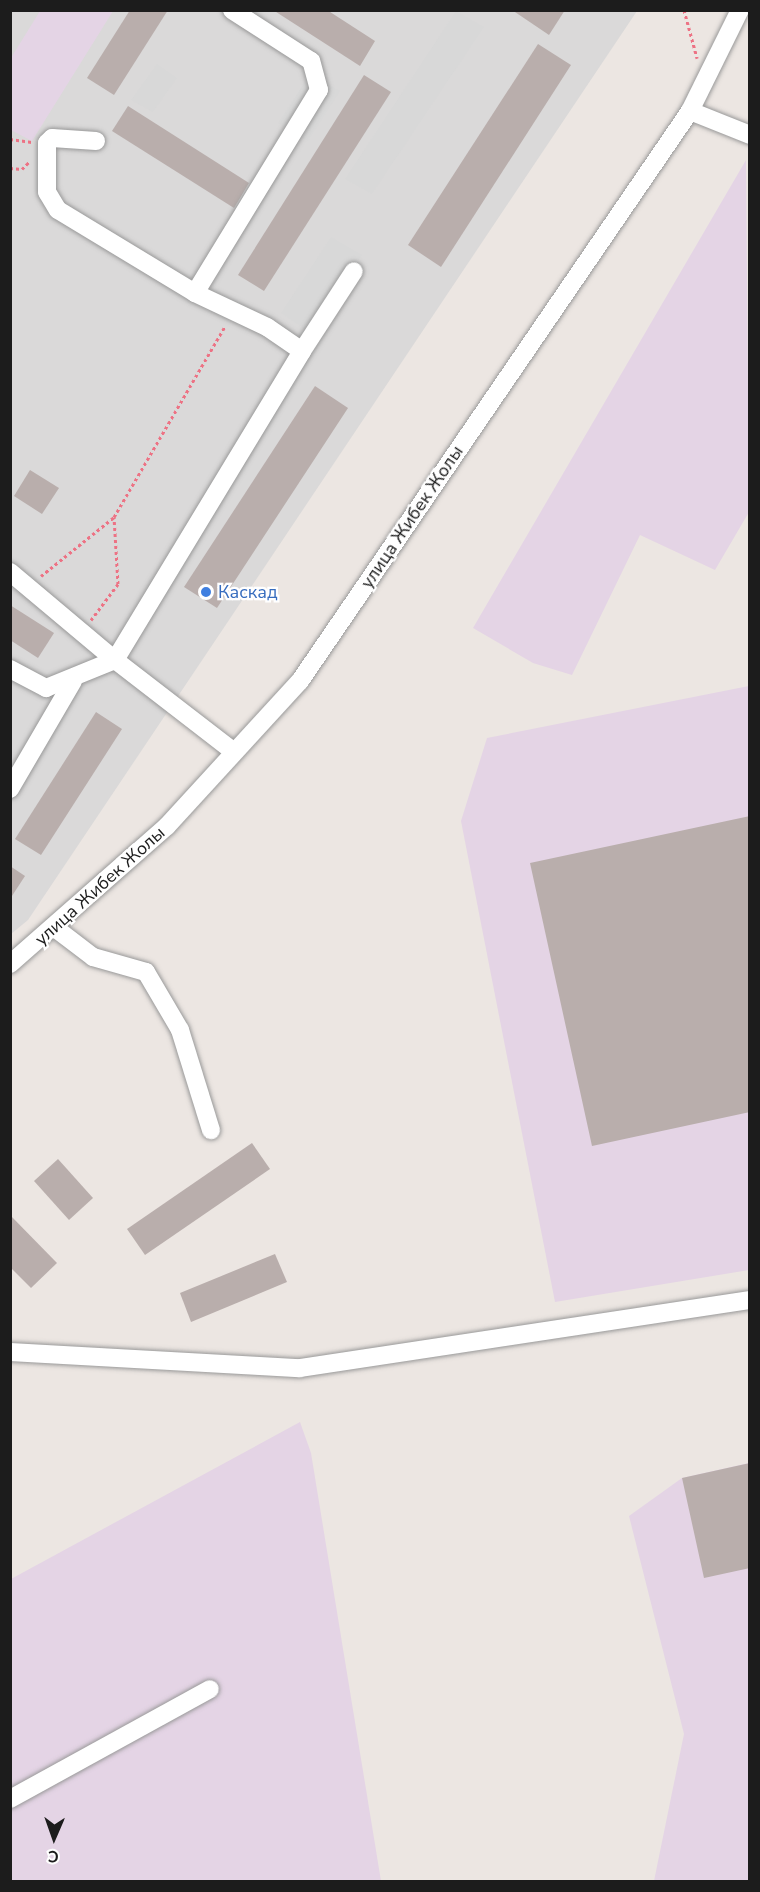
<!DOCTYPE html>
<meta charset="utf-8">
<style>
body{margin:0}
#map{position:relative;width:760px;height:1892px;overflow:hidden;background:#ece6e2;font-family:"Nunito Sans",sans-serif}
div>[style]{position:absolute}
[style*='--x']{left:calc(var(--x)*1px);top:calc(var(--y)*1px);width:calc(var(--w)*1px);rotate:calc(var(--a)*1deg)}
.residential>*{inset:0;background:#dad9d9}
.industrial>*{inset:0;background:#e4d4e5}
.parking>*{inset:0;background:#d8d8d8}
.building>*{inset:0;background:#b9aeac}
.path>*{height:3px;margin-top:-1.5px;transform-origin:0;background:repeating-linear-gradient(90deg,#ed7284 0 3px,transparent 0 6px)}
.roads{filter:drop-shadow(0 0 2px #999) drop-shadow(0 0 2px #999)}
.minor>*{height:18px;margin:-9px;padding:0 9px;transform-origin:9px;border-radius:9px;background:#fff}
.dots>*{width:16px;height:16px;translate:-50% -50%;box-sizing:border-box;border:3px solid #fff;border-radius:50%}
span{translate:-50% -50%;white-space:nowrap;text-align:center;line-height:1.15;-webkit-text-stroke:4.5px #fff;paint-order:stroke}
.street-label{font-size:18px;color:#1c1c1c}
.shop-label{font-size:18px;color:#366cbe}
.left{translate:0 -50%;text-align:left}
.frame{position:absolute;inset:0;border:12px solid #1c1c1c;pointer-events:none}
.north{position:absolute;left:24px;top:1808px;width:60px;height:60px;-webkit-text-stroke:4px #fff;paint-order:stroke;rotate:182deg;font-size:16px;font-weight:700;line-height:24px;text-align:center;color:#1c1c1c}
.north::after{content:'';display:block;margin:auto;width:21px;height:27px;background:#1c1c1c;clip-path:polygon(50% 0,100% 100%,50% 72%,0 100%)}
</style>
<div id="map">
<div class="residential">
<i style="clip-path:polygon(11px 11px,637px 11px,28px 920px,11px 934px)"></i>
</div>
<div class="industrial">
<i style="clip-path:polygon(40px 11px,113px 11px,32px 141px,11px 130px,11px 58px)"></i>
<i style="clip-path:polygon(746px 160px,749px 512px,715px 570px,640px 535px,572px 675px,533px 663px,473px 628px)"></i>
<i style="clip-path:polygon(749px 686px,749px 1270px,555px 1302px,461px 821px,487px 738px)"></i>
<i style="clip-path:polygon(300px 1422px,311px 1453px,381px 1881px,11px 1882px,11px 1579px)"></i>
<i style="clip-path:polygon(749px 1463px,749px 1881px,654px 1881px,684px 1734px,629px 1516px,682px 1478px)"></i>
</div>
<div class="parking">
<i style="clip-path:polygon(456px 11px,484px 27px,372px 194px,345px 179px)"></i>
<i style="clip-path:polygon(157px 64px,177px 78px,153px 112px,131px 100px)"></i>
<i style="clip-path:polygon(310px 74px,340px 91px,308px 141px,278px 123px)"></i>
<i style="clip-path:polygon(331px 237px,362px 255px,309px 332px,281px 313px)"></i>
</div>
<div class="building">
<i style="clip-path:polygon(130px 10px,168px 10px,114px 95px,87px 78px)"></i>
<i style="clip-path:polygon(273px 10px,327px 10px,375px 41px,360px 66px)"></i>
<i style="clip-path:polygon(512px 10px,565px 10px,549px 35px)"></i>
<i style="clip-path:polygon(538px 44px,571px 65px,441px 267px,408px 245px)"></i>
<i style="clip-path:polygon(364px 75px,391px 92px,264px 291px,238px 275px)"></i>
<i style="clip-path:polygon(128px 106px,249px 183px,234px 208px,112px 131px)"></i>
<i style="clip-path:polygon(315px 386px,348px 408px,217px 608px,184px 587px)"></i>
<i style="clip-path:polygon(30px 470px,59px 488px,42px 514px,14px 496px)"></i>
<i style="clip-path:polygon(10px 605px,54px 633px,38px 658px,10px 640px)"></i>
<i style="clip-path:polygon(96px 712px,122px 729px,41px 855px,15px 839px)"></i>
<i style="clip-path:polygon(750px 816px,750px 1112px,592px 1146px,530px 863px)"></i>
<i style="clip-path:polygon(10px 866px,25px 876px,10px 899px)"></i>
<i style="clip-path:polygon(252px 1143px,270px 1169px,145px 1255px,127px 1229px)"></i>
<i style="clip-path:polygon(58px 1159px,93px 1198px,69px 1220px,34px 1181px)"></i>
<i style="clip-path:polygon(10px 1215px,57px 1263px,31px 1288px,10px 1267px)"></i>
<i style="clip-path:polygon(275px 1254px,287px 1282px,191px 1322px,180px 1293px)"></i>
<i style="clip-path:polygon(750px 1463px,750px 1568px,704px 1578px,682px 1478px)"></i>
</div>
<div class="path">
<i style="--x:684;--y:10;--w:50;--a:74.8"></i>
<i style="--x:10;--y:139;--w:22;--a:8"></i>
<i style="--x:10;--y:168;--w:12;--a:5"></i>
<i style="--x:22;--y:169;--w:11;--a:-45"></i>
<i style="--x:41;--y:576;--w:94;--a:-38.9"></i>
<i style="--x:114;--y:517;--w:221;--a:-59.8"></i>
<i style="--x:91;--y:620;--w:45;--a:-53.1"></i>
<i style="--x:118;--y:584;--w:67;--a:-93.4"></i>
</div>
<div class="roads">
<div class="minor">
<i style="--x:690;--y:111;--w:65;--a:21.8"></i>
<i style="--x:96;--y:141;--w:44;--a:-176.1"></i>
<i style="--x:52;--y:138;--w:7;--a:135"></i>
<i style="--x:47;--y:143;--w:49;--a:90"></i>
<i style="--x:47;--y:192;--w:21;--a:59"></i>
<i style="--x:58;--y:210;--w:160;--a:31.2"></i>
<i style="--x:302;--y:351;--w:95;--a:-57"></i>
<i style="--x:10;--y:572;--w:137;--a:40"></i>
<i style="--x:115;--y:660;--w:361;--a:-58.8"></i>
<i style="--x:302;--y:351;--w:42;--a:-145.6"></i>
<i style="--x:267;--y:327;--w:80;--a:-154.7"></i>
<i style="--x:195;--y:293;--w:238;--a:-58.6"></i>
<i style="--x:319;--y:90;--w:30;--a:-105"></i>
<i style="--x:311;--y:61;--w:94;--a:-147.2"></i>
<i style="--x:10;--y:669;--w:41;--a:27.8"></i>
<i style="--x:46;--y:688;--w:74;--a:-22.1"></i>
<i style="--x:115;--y:660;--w:150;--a:37.7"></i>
<i style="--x:10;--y:789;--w:125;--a:-59.7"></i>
<i style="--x:55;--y:928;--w:48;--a:37.3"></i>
<i style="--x:93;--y:957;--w:55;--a:15.8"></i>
<i style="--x:146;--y:972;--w:67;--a:59.6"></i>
<i style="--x:180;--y:1030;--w:105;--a:72.8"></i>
<i style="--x:10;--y:964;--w:209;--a:-41.3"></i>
<i style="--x:167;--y:826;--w:197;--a:-47.5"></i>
<i style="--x:300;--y:681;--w:691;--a:-55.62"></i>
<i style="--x:690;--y:111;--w:113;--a:-63.7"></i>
<i style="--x:10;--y:1352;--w:290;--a:3.2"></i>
<i style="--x:300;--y:1368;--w:455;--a:-8.6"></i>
<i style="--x:10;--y:1799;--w:228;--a:-28.8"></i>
</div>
</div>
<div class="dots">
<i style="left:206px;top:592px;background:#3f7fe0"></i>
</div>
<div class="street-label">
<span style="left:412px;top:517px;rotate:-56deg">улица Жибек Жолы</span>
<span style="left:100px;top:886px;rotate:-42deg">улица Жибек Жолы</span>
</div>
<div class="shop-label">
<span class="left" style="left:218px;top:592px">Каскад</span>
</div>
<div class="frame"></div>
<div class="north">С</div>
</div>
